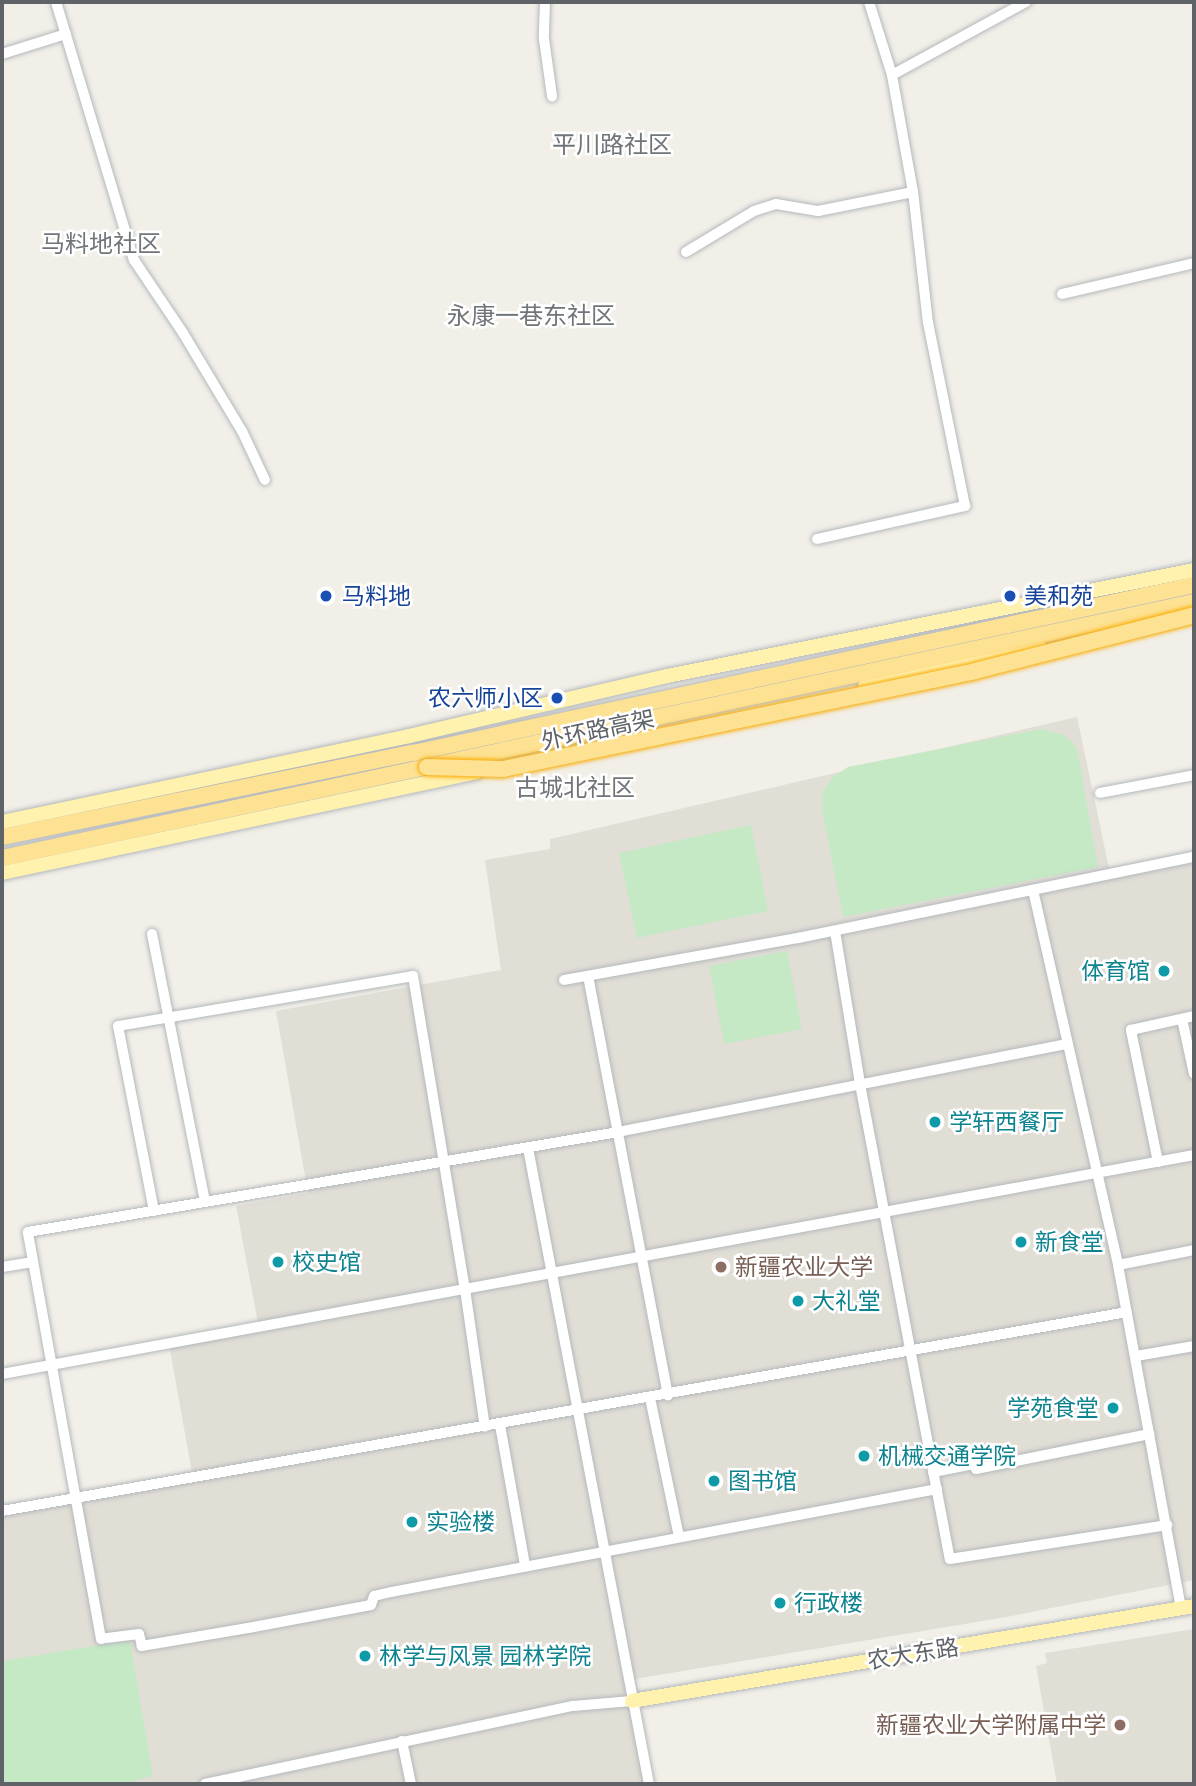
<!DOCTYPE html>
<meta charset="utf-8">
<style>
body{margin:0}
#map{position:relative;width:1196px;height:1786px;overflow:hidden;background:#f1efe8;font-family:Ubuntu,"Noto Sans SC",sans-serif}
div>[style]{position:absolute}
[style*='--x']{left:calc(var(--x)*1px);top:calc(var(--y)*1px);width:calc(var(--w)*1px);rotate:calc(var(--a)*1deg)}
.education>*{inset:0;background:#e1ded6}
.green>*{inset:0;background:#c5e8c5}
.roads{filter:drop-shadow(0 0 2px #b5b8bc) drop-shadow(0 0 2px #b5b8bc)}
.minor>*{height:10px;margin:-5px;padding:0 5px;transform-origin:5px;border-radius:5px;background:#fff}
.major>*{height:14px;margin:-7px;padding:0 7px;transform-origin:7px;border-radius:7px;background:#fff2af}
.highway>*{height:16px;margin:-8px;padding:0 8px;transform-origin:8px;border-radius:8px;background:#fde293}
.bridges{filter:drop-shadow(0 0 2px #f9ab00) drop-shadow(0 0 2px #f9ab00)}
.highway-bridge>*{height:16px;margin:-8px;padding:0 8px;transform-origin:8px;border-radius:8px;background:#fde293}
.dots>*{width:19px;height:19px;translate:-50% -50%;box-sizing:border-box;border:4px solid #fff;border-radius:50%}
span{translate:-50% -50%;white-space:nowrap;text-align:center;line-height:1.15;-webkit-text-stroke:5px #fff;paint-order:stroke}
.transit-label{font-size:23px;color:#164399}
.left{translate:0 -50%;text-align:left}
.right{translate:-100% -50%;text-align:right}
.street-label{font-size:23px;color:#5f6368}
.culture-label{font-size:23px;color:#0d838f}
.education-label{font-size:23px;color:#785e54}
.neighbourhood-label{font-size:24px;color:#70757a}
.frame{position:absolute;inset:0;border:4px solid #5f6368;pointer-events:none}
</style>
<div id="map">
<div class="education">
<i style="clip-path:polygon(1077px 717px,1109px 868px,1194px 851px,1194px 1580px,1001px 1618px,629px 1680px,649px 1784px,2px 1784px,2px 1510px,193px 1478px,169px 1345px,259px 1328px,236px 1206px,308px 1193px,276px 1011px,501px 970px,485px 860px,550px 849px,550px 839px)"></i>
<i style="clip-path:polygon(1194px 1629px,1194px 1784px,1057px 1784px,1036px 1666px,1047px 1663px,1045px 1653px)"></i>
</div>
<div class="green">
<i style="clip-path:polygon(1041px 729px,1064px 735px,1074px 744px,1078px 754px,1098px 867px,843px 917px,822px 810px,823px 791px,833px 777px,848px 767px)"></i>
<i style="clip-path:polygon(751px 825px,768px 911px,637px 938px,619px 853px)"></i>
<i style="clip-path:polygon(787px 951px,802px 1029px,724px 1044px,709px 966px)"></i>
<i style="clip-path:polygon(130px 1640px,153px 1776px,122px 1784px,2px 1784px,2px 1661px)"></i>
</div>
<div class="roads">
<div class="minor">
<i style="--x:56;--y:2;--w:270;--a:73.2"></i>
<i style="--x:134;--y:260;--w:88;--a:56.1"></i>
<i style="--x:183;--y:333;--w:114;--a:59"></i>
<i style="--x:242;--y:431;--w:54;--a:64.9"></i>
<i style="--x:545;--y:2;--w:37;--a:92"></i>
<i style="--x:544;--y:39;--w:58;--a:82"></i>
<i style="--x:2;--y:54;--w:67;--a:-17.4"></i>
<i style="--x:892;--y:75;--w:153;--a:-28.6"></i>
<i style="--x:686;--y:252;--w:79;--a:-31.1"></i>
<i style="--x:754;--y:211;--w:23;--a:-18"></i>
<i style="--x:776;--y:204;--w:43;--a:9.5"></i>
<i style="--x:818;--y:211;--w:97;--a:-11.3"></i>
<i style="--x:1062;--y:294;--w:136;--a:-13.2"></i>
<i style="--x:817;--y:539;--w:152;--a:-12.6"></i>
<i style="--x:965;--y:506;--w:187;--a:-101.4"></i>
<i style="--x:928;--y:323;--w:132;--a:-96.5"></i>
<i style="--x:913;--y:192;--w:119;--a:-100.2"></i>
<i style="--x:892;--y:75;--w:77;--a:-107.5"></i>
<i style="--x:1100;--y:793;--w:96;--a:-10.8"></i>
<i style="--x:1033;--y:890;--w:385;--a:77.2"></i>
<i style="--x:1118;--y:1265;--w:349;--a:79.6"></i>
<i style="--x:835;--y:931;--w:155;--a:80.7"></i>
<i style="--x:860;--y:1084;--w:483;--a:79.3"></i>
<i style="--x:950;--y:1559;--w:220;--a:-8.9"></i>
<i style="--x:152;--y:934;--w:273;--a:78.8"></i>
<i style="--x:588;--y:976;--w:427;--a:79.2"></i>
<i style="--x:564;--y:980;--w:238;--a:-10.2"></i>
<i style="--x:798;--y:938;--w:404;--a:-11.6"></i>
<i style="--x:1182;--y:1019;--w:56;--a:77.7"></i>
<i style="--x:528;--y:1148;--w:647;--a:79.23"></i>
<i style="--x:1158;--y:1162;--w:135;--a:-101.6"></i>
<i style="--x:1131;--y:1030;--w:65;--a:-12.5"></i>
<i style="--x:154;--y:1211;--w:188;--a:-101"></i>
<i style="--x:118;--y:1026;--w:299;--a:-9.6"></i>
<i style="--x:413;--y:976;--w:317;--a:80.6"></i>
<i style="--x:465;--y:1289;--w:139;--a:81.8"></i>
<i style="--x:1118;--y:1265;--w:77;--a:-11.2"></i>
<i style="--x:2;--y:1267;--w:30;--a:-9"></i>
<i style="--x:1136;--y:1356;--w:59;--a:-9.8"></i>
<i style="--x:2;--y:1374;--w:1212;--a:-10.41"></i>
<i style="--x:650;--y:1398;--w:142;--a:78.2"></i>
<i style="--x:500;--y:1425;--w:143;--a:79.9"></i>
<i style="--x:933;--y:1472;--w:43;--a:-10.8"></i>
<i style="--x:975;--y:1464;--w:5;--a:79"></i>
<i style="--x:976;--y:1469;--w:177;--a:-11.4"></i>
<i style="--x:937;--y:1489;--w:556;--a:169.32"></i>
<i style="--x:391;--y:1592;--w:17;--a:167"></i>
<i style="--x:374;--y:1596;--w:9;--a:108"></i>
<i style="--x:371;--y:1605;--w:125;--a:169.4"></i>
<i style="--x:248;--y:1628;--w:108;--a:170.4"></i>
<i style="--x:142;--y:1646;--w:12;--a:-104"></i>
<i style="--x:139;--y:1634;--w:38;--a:173"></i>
<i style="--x:101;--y:1639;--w:413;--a:-100.2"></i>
<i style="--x:28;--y:1232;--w:598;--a:-9.62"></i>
<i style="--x:618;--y:1132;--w:458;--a:-11.1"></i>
<i style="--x:2;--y:1511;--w:1142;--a:-10.03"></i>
<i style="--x:402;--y:1741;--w:44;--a:78.2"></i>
<i style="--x:205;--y:1784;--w:376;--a:-12"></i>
<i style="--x:573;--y:1706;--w:59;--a:-4.8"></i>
</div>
<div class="major">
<i style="--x:865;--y:686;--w:179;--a:-12.6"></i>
<i style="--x:2;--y:822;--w:416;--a:-11.9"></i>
<i style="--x:409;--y:736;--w:265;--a:-13.1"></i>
<i style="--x:667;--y:676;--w:538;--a:-11.37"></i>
<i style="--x:2;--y:873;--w:485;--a:-12"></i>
<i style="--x:632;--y:1701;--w:570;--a:-9.59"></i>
</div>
<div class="highway">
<i style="--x:2;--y:837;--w:419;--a:-11.6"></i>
<i style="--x:413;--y:753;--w:799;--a:-12.14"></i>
<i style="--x:2;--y:858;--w:1219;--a:-12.12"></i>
</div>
</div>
<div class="bridges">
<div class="highway-bridge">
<i style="--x:427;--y:767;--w:76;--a:1.5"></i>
<i style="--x:503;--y:769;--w:482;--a:-11.7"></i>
<i style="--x:975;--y:671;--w:226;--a:-14.3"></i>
</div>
</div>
<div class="dots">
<i style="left:326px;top:596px;background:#1a4fb4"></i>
<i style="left:1010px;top:596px;background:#1a4fb4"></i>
<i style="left:557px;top:698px;background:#1a4fb4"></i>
<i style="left:1164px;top:971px;background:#0f9aa8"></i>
<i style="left:935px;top:1122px;background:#0f9aa8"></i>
<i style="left:1021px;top:1242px;background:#0f9aa8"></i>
<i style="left:278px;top:1262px;background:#0f9aa8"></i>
<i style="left:721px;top:1267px;background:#8d6e63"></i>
<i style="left:798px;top:1301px;background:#0f9aa8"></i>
<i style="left:1113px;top:1408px;background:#0f9aa8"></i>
<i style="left:864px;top:1456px;background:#0f9aa8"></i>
<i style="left:714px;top:1481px;background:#0f9aa8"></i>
<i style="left:412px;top:1522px;background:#0f9aa8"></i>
<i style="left:780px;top:1603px;background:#0f9aa8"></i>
<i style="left:365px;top:1656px;background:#0f9aa8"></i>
<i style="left:1120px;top:1725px;background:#8d6e63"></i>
</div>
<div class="transit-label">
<span class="left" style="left:342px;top:596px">马料地</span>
<span class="left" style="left:1024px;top:596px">美和苑</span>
<span class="right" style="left:543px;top:698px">农六师小区</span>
</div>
<div class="street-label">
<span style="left:598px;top:730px;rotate:-12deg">外环路高架</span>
<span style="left:913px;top:1654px;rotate:-9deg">农大东路</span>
</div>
<div class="culture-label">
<span class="right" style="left:1150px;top:971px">体育馆</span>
<span class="left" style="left:949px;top:1122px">学轩西餐厅</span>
<span class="left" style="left:1035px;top:1242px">新食堂</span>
<span class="left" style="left:292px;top:1262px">校史馆</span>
<span class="left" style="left:812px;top:1301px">大礼堂</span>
<span class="right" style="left:1099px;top:1408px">学苑食堂</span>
<span class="left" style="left:878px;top:1456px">机械交通学院</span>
<span class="left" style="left:728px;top:1481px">图书馆</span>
<span class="left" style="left:426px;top:1522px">实验楼</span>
<span class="left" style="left:794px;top:1603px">行政楼</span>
<span class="left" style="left:379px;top:1656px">林学与风景 园林学院</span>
</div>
<div class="education-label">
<span class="left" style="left:735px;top:1267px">新疆农业大学</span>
<span class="right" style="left:1106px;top:1725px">新疆农业大学附属中学</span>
</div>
<div class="neighbourhood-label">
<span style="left:612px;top:145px">平川路社区</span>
<span style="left:101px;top:244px">马料地社区</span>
<span style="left:531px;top:316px">永康一巷东社区</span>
<span style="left:575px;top:788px">古城北社区</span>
</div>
<div class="frame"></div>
</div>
